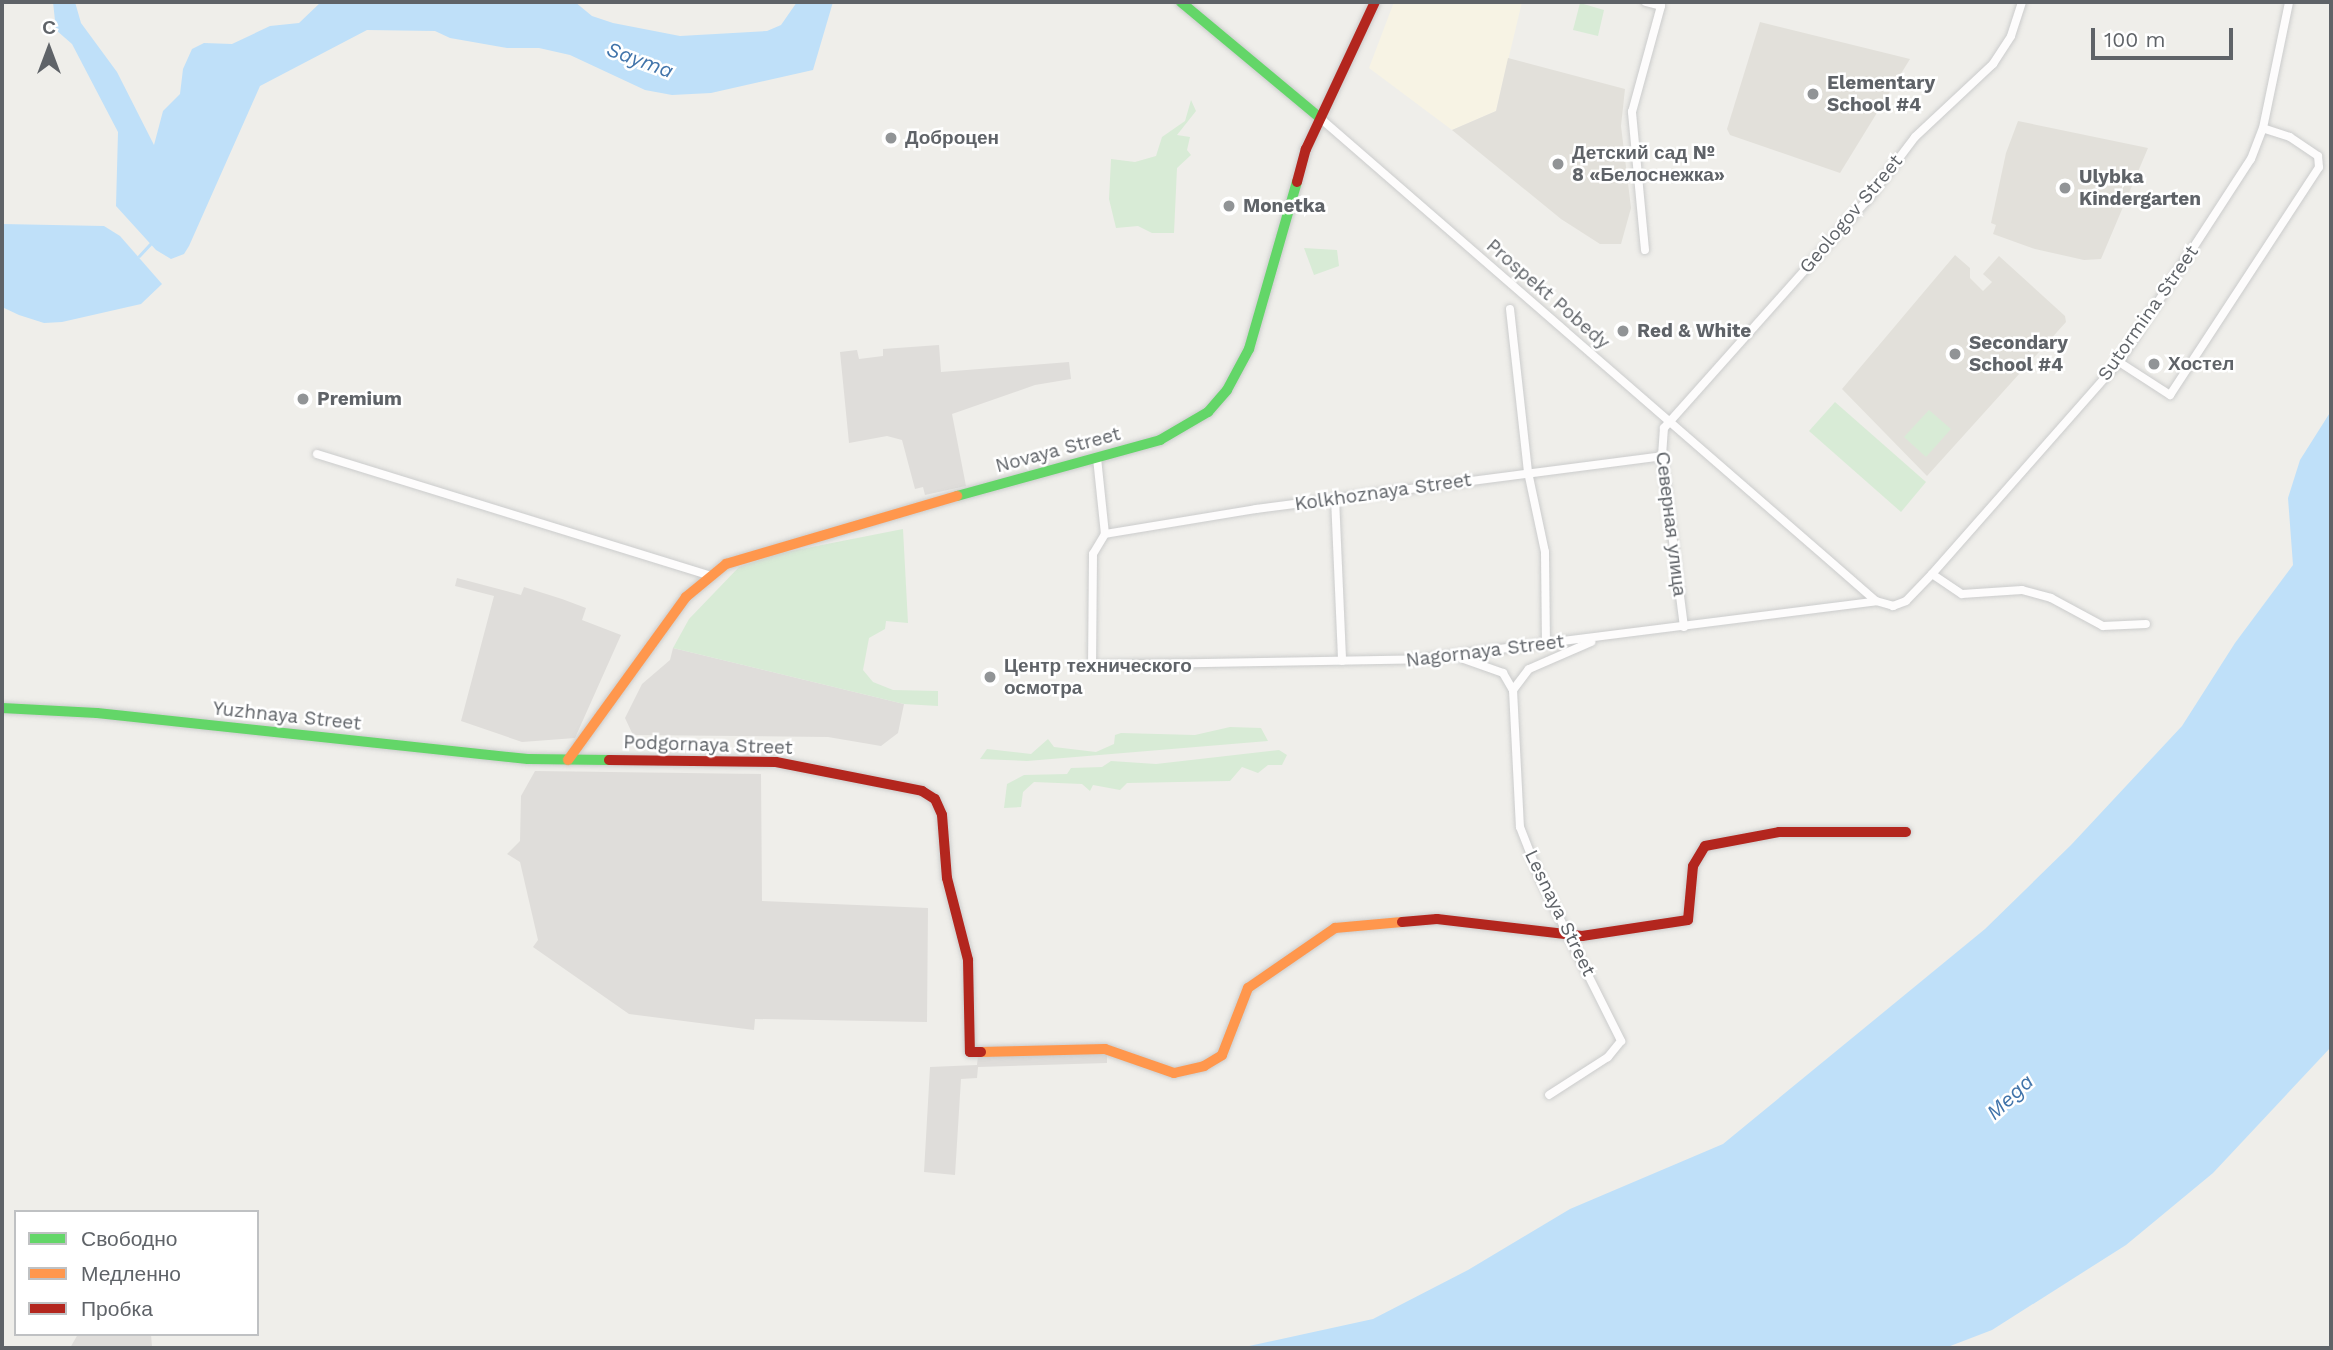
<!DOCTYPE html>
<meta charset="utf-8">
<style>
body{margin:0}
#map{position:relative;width:2333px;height:1350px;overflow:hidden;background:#efeeea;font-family:"Work Sans",sans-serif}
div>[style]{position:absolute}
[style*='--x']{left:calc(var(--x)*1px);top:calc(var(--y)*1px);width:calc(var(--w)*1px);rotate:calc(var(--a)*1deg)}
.commercial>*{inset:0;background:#f7f3e4}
.industrial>*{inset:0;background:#dfddda}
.education>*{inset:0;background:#e2e0da}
.green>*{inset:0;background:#d8ebd6}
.water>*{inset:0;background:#bfe0f9}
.stream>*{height:2.5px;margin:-1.25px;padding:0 1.25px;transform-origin:1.25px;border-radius:1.25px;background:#bfe0f9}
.roads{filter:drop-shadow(0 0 2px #cbcccc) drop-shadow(0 0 2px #cbcccc)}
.street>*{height:8px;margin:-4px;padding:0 4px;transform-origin:4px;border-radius:4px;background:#fdfcfc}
.fast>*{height:10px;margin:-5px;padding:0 5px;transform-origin:5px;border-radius:5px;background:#63d668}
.slow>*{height:10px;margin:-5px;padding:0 5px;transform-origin:5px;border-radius:5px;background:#ff974d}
.jam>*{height:10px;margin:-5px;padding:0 5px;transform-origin:5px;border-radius:5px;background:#b3261e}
.dots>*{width:19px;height:19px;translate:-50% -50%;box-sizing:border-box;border:4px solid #fff;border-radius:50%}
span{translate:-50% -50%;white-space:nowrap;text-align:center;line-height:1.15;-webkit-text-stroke:5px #fff;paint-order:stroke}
.poi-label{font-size:19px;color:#5f6368;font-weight:700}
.left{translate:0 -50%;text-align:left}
.street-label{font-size:19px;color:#5f6368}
.water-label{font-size:21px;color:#4174aa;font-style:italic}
.frame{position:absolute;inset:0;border:4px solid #5f6368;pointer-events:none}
.legend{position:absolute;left:14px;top:1210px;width:245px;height:126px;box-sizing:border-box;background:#fff;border:2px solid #bfc1c3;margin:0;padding:9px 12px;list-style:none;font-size:21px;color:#5f6368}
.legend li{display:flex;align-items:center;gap:14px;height:35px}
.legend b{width:35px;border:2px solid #bfc1c3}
.north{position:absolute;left:14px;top:14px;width:70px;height:70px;-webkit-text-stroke:5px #fff;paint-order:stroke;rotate:0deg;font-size:19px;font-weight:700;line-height:28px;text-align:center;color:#5f6368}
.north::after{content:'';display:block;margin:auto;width:24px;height:32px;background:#5f6368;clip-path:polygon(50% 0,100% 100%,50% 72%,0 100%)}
.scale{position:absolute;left:2091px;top:28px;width:142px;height:32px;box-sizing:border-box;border:4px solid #5f6368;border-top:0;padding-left:9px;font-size:21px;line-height:24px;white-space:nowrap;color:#5f6368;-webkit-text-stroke:5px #fff;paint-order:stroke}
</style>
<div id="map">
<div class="commercial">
<i style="clip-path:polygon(1394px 2px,1522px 2px,1496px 111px,1452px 130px,1369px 68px)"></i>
</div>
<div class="industrial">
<i style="clip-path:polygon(939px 345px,941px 372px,1069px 362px,1071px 379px,1035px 385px,952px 414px,966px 486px,925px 495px,923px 487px,915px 489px,902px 440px,887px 436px,849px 443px,840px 352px,857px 350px,859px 359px,883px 356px,883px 349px)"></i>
<i style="clip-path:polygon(457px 578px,521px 595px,524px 587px,562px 599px,586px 608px,582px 620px,621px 635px,575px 738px,522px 742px,461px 721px,494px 596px,455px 586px)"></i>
<i style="clip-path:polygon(673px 648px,904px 704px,898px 733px,881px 746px,828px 737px,633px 735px,625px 718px,642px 684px,670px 660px)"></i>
<i style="clip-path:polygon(535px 771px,761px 774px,762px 901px,928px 908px,927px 1022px,755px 1019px,754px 1030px,629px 1014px,533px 947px,538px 940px,520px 862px,507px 854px,520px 841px,521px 796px)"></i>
<i style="clip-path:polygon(1107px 1052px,1107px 1063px,978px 1067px,977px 1078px,961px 1079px,955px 1175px,924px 1172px,930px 1067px,977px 1065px,978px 1056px)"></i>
<i style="clip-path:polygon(78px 1334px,151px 1334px,152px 1347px,178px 1348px,70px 1348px)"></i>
</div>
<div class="education">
<i style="clip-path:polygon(1760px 22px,1910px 59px,1840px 173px,1730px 135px,1727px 129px)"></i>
<i style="clip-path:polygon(1508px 58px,1625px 89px,1621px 126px,1631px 208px,1621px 244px,1600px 244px,1561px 219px,1452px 130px,1496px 111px)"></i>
<i style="clip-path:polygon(2018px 121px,2148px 148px,2101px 259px,2084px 260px,2035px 249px,1993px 234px,1996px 225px,1991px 223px,2006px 153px)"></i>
<i style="clip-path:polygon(1955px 255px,1970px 268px,1970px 278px,1983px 291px,1992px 282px,1983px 274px,1999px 256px,2065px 316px,2066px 322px,1927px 476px,1842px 389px)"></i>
</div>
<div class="green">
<i style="clip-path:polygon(1580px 3px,1604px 10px,1598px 36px,1573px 30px)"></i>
<i style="clip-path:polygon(1191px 100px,1196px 111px,1177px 135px,1190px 137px,1187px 150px,1191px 155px,1177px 168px,1174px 233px,1152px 233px,1138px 226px,1116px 228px,1109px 199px,1111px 159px,1135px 162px,1156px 156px,1162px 137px,1185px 121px)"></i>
<i style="clip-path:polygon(1304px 248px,1337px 250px,1339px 266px,1314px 275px)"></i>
<i style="clip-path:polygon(1835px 402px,1926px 482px,1901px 512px,1809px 431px)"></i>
<i style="clip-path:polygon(1929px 410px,1951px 429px,1926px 457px,1904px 437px)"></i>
<i style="clip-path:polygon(903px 529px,908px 623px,886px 621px,885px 629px,869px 638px,863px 670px,873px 682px,893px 690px,938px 691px,938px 706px,904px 704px,673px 648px,689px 619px,739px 567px,776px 554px)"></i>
<i style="clip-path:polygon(1230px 727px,1261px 728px,1268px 741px,1027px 761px,980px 759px,987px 749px,1031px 754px,1048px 739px,1054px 747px,1096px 752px,1114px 744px,1115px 735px,1121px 733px,1195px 735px)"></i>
<i style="clip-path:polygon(1279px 750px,1287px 755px,1282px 765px,1268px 765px,1258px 773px,1242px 767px,1230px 781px,1127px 783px,1120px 790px,1093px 785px,1090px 791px,1082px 784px,1034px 782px,1023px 792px,1021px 807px,1004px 808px,1007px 784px,1024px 775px,1067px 774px,1071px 768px,1102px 767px,1111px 761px,1156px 764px)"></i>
</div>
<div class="water">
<i style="clip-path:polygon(53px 2px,75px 2px,81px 23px,117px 72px,154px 145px,163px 111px,180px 94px,183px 69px,192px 49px,204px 43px,232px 44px,270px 26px,299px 23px,321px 2px,575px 2px,592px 16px,613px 23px,680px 36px,767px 31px,781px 25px,797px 2px,833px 2px,813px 70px,711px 93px,672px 95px,645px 90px,570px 55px,539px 48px,507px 48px,450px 38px,435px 31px,367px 30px,260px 86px,189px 246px,184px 254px,171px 259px,156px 250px,116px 206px,118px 132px,72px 44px,56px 30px)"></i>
<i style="clip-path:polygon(2px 224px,104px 226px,120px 236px,162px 284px,141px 304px,62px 322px,44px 323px,19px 315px,2px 307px)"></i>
<i style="clip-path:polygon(2331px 411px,2331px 1047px,2213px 1173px,2126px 1245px,1992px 1330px,1945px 1348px,1240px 1348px,1373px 1319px,1468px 1270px,1570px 1209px,1723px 1144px,1985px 929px,2071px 845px,2182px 726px,2235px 643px,2293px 565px,2288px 498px,2300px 460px)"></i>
</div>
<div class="stream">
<i style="--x:139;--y:256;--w:16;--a:-47"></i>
</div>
<div class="roads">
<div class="street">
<i style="--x:1320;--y:118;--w:736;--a:40.98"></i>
<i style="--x:1876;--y:601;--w:18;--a:16"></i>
<i style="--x:1893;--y:606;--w:14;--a:-21"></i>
<i style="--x:1906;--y:601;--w:37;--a:-46"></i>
<i style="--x:1932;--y:574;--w:283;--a:-48.6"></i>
<i style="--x:2119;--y:362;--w:242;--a:-57"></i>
<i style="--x:2251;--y:159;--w:33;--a:-69"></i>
<i style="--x:2263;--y:128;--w:129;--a:-78.3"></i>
<i style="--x:1645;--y:250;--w:139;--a:-95.4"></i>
<i style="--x:1632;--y:112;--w:110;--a:-74.7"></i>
<i style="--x:1661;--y:6;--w:16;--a:-165"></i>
<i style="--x:1510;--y:309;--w:164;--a:83.7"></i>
<i style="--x:1528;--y:472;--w:82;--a:78"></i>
<i style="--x:1545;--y:552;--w:92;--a:89.4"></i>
<i style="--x:2119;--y:362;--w:61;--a:32.9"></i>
<i style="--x:2170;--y:395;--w:272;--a:-56.8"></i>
<i style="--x:2319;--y:167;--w:11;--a:-95"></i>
<i style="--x:2318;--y:156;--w:34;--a:-146"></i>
<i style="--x:2290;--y:137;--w:28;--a:-162"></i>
<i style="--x:317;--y:454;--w:410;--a:17.2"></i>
<i style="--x:1097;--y:458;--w:76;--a:84"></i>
<i style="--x:1105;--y:534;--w:23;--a:121"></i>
<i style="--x:1093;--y:554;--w:111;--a:90.5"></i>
<i style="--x:1092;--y:665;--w:328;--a:-1"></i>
<i style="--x:1420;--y:659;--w:460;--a:-7.2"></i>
<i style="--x:1335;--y:498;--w:163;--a:87.5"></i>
<i style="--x:1105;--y:534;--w:153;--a:-9.4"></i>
<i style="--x:1256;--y:509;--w:409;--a:-7.4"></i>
<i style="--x:1932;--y:574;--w:36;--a:34"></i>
<i style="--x:1962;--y:594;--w:60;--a:-3.8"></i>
<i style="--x:2022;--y:590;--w:30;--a:15"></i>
<i style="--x:2051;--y:598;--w:59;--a:28.3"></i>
<i style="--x:2103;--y:626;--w:43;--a:-2.7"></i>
<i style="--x:1684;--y:627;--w:172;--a:-97.3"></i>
<i style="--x:1662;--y:456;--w:28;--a:-86"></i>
<i style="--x:1664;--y:428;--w:308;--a:-48.3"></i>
<i style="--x:1869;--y:198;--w:76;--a:-53"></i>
<i style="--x:1915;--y:137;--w:107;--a:-43.1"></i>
<i style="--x:1993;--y:64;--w:33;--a:-57"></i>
<i style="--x:2011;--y:36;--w:36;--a:-72"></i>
<i style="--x:1458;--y:657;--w:48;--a:19.6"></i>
<i style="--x:1503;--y:673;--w:20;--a:60"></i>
<i style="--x:1513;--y:690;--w:137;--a:87.1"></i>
<i style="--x:1520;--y:827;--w:60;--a:68.6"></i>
<i style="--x:1542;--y:883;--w:177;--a:63.4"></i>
<i style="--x:1621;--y:1041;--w:21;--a:129"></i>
<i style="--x:1608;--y:1057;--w:70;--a:147.2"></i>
<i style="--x:1513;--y:690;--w:26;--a:-53"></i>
<i style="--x:1529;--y:669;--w:68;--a:-23.5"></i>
</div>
<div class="fast">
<i style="--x:1181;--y:2;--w:181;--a:39.8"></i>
<i style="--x:957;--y:496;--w:211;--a:-15.4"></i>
<i style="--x:1160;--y:440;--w:56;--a:-30.3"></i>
<i style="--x:1208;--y:412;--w:29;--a:-49"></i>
<i style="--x:1227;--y:390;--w:47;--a:-61.8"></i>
<i style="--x:1249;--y:349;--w:174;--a:-74"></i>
<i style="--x:2;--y:708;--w:95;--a:3"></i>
<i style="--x:97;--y:713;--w:433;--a:6.1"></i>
<i style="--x:528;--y:759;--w:81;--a:0.7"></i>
</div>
<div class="slow">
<i style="--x:568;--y:760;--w:201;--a:-54.1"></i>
<i style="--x:686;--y:597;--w:52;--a:-39.5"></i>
<i style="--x:726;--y:564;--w:241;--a:-16.4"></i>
<i style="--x:981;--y:1052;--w:124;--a:-1.4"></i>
<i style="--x:1105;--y:1049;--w:73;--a:19.2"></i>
<i style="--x:1174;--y:1073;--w:31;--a:-13"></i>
<i style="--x:1204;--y:1066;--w:21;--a:-31"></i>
<i style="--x:1222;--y:1055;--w:72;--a:-68.8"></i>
<i style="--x:1248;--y:988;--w:106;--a:-34.6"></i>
<i style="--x:1335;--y:928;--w:67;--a:-5.1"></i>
</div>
<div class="jam">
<i style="--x:1297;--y:182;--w:34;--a:-75"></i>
<i style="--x:1306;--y:149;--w:162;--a:-64.9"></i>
<i style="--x:609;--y:760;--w:167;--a:0.7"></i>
<i style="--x:776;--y:762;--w:149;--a:11.2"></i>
<i style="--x:922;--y:791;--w:15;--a:32"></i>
<i style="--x:935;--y:799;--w:17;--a:66"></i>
<i style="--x:942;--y:815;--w:63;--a:85.5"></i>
<i style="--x:947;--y:878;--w:85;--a:75.6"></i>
<i style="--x:968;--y:960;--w:92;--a:88.8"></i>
<i style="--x:970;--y:1052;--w:11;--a:0"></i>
<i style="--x:1402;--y:922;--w:35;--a:-5"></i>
<i style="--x:1437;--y:919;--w:146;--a:6.7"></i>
<i style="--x:1582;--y:936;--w:107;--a:-8.6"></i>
<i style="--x:1688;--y:920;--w:54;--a:-84.7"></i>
<i style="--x:1693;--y:866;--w:23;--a:-59"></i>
<i style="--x:1705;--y:846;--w:75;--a:-10.7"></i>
<i style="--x:1779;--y:832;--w:127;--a:0"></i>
</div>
</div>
<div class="dots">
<i style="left:1813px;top:94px;background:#919496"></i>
<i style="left:891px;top:138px;background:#919496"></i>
<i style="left:1558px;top:164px;background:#919496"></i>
<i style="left:2065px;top:188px;background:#919496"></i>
<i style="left:1229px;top:206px;background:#919496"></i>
<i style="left:1623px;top:331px;background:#919496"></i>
<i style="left:1955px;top:354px;background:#919496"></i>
<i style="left:2154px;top:364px;background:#919496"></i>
<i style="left:303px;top:399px;background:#919496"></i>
<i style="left:990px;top:677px;background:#919496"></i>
</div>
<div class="poi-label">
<span class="left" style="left:1827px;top:94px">Elementary<br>School #4</span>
<span class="left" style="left:905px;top:138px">Доброцен</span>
<span class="left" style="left:1572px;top:164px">Детский сад №<br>8 «Белоснежка»</span>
<span class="left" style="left:2079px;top:188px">Ulybka<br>Kindergarten</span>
<span class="left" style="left:1243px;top:206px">Monetka</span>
<span class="left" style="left:1637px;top:331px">Red &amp; White</span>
<span class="left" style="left:1969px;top:354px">Secondary<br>School #4</span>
<span class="left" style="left:2168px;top:364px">Хостел</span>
<span class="left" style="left:317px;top:399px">Premium</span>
<span class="left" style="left:1004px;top:677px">Центр технического<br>осмотра</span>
</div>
<div class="street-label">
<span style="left:1851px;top:214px;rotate:-50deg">Geologov Street</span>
<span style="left:1548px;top:294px;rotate:41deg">Prospekt Pobedy</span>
<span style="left:2148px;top:313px;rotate:-55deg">Sutormina Street</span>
<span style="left:1058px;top:450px;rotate:-15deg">Novaya Street</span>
<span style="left:1383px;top:492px;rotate:-8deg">Kolkhoznaya Street</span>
<span style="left:1671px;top:524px;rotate:83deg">Северная улица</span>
<span style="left:1485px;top:651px;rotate:-7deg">Nagornaya Street</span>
<span style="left:287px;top:716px;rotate:6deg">Yuzhnaya Street</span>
<span style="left:708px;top:745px;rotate:2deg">Podgornaya Street</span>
<span style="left:1560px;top:913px;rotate:64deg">Lesnaya Street</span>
</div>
<div class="water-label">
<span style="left:640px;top:60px;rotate:20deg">Sayma</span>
<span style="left:2010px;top:1097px;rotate:-43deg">Mega</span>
</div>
<div class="frame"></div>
<ul class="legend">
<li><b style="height:9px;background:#63d668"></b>Свободно</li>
<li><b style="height:9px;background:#ff974d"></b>Медленно</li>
<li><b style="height:9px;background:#b3261e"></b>Пробка</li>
</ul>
<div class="north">С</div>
<div class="scale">100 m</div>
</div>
